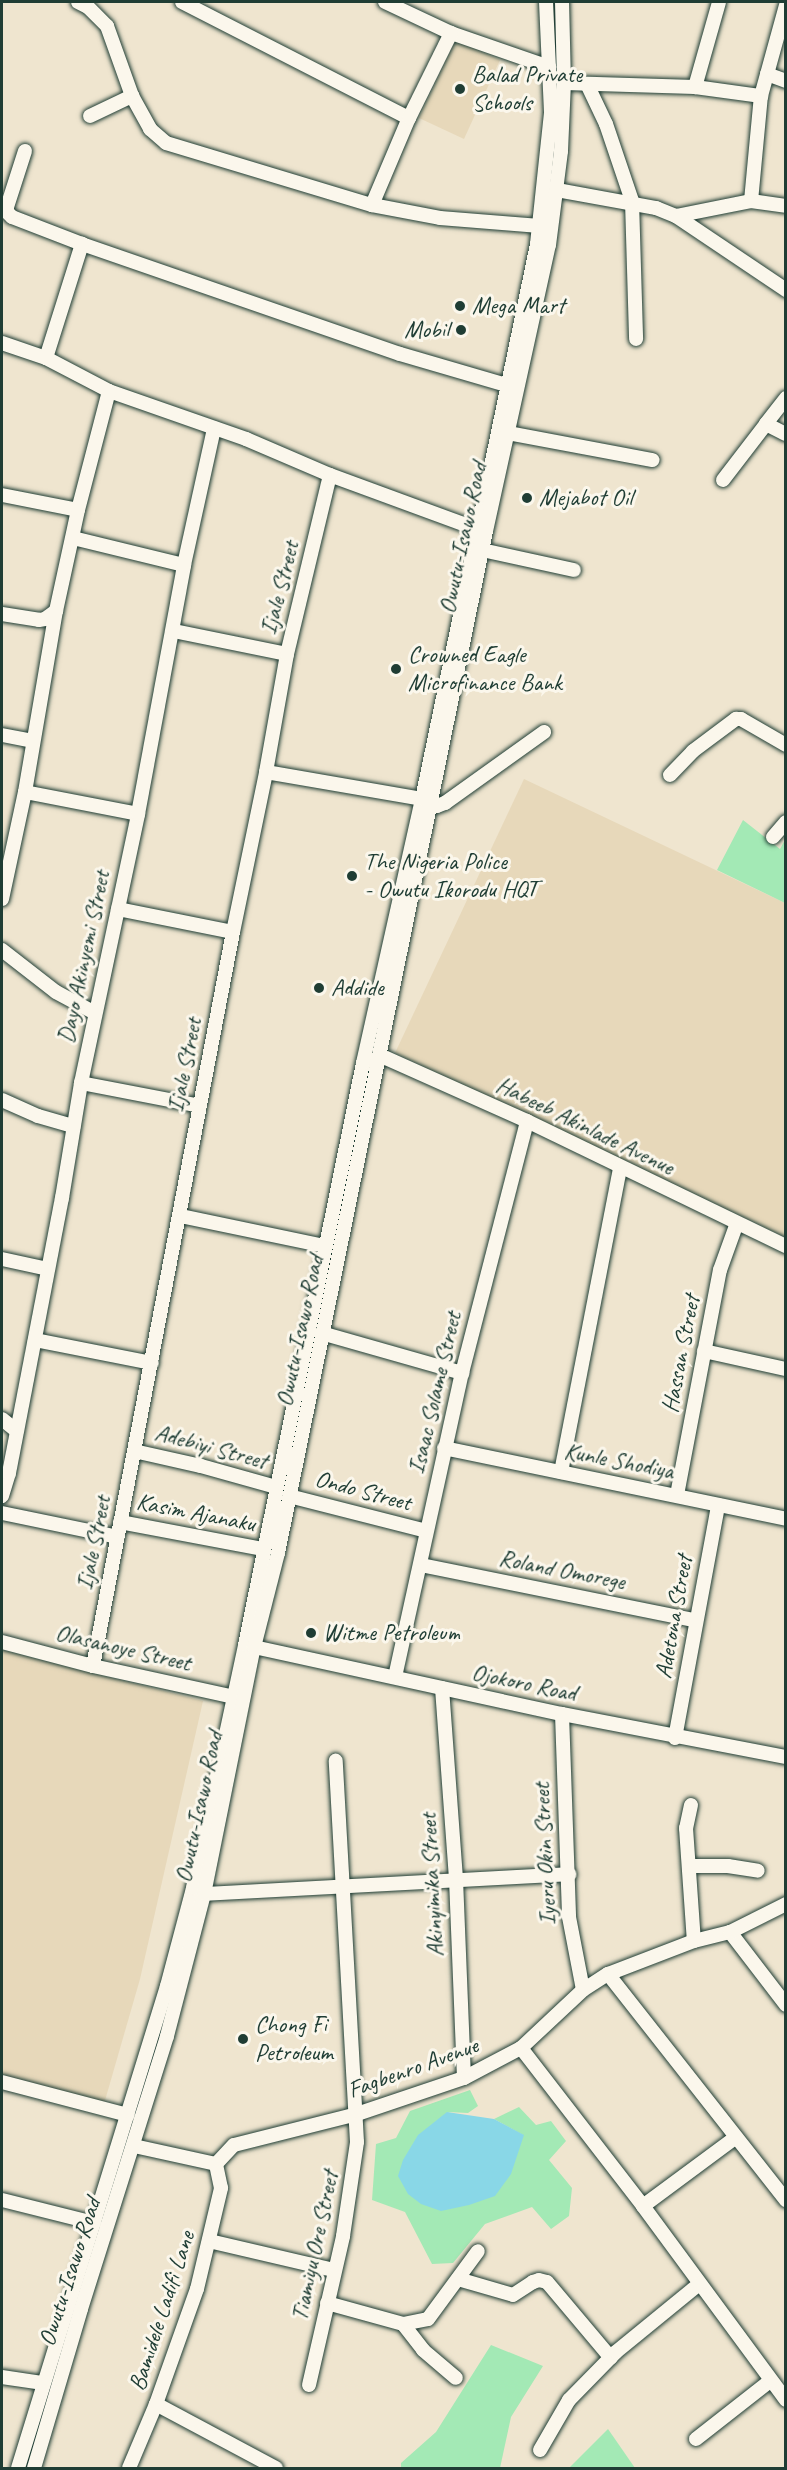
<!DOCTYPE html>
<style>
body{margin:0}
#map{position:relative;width:787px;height:2470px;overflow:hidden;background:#efe5cf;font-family:Caveat,sans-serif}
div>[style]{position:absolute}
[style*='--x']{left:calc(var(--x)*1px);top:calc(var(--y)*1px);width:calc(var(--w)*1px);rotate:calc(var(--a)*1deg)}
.built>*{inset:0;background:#e7d8ba}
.green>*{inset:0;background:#a3e9b5}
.water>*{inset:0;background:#89d7e7}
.roads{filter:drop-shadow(0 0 2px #1f3d34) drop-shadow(0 0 2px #1f3d34)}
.minor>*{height:14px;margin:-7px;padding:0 7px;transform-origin:7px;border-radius:7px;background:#fbf7ec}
.dots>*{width:16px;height:16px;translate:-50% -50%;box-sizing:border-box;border:3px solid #fbf7ec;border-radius:50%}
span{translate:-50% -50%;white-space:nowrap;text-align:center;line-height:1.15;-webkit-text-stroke:6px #fbf7ec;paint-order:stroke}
.poi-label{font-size:24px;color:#1f3d34}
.left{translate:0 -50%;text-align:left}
.right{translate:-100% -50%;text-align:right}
.street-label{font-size:24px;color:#1f3d34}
.frame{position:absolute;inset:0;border:3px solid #1f3d34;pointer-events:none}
</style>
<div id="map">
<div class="built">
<i style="clip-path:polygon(456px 40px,500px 60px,464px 139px,419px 118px)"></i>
<i style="clip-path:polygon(524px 779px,785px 903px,785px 1237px,395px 1053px)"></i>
<i style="clip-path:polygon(2px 1650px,203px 1701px,140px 1979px,104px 2104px,2px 2076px)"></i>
</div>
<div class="green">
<i style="clip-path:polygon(743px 820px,780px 849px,786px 838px,785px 903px,717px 870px)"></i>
<i style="clip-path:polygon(470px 2090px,478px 2106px,468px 2113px,447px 2112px,523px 2135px,494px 2119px,519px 2107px,536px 2125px,551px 2121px,566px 2141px,549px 2160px,572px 2188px,569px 2216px,551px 2229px,532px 2207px,485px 2224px,453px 2263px,432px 2264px,405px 2212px,372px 2200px,376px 2144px,396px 2138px,410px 2111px)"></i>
<i style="clip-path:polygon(491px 2345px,543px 2366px,511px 2417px,500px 2468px,401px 2468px,401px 2463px,436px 2432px)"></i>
<i style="clip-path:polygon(608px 2429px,635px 2468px,569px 2468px)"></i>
</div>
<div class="water">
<i style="clip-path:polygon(447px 2112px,494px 2119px,524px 2135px,511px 2174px,495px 2196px,469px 2205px,441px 2211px,421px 2204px,408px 2194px,398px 2176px,403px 2160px,418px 2135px)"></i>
</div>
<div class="roads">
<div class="minor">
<i style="--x:78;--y:2;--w:11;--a:27"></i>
<i style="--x:88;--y:7;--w:27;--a:45"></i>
<i style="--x:107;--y:26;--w:74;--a:70.3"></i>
<i style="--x:132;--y:96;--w:38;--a:61"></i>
<i style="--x:150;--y:129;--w:21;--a:41"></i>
<i style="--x:166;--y:143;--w:215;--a:16.8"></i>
<i style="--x:372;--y:205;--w:69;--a:10.8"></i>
<i style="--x:440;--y:218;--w:100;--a:4.6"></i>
<i style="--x:182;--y:2;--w:255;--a:27.1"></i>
<i style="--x:385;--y:2;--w:73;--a:25.2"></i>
<i style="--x:451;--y:33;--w:104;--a:19.1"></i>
<i style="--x:767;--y:74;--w:20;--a:20"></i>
<i style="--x:564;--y:83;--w:131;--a:1.7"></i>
<i style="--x:695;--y:87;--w:67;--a:7.8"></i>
<i style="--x:587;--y:84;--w:44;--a:64.6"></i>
<i style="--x:606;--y:124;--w:81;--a:71.3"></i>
<i style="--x:632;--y:201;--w:138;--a:88.3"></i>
<i style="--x:695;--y:87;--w:88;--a:-74.2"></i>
<i style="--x:90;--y:116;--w:47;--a:-25.5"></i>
<i style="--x:25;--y:151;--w:59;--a:107.8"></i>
<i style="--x:7;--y:207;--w:5;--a:90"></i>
<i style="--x:7;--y:212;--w:7;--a:45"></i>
<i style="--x:12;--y:217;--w:75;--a:21.1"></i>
<i style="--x:82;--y:244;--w:336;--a:19.1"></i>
<i style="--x:400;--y:354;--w:110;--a:16.3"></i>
<i style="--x:557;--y:190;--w:101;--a:10.3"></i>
<i style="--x:656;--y:208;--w:22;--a:22"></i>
<i style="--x:676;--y:216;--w:133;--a:33.9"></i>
<i style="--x:751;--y:201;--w:105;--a:-84.6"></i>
<i style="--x:761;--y:96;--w:94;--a:-74.6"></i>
<i style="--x:372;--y:205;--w:95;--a:-67"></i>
<i style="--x:409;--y:118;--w:95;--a:-63.7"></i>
<i style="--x:676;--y:216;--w:76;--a:-11.3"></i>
<i style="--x:751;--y:201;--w:35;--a:8"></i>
<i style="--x:2;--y:343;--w:46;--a:18.8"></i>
<i style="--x:46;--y:358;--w:71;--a:27.6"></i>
<i style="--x:109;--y:391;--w:145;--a:19.3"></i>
<i style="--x:246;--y:439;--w:91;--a:23.2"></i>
<i style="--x:330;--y:475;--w:157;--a:20.2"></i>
<i style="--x:46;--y:358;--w:120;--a:-72.5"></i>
<i style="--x:786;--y:398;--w:33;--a:128"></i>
<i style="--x:766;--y:424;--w:22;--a:27"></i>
<i style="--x:508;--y:433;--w:147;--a:10.6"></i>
<i style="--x:723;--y:480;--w:71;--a:-52.5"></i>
<i style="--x:2;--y:495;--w:77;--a:11.2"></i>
<i style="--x:73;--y:538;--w:114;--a:13.7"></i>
<i style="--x:482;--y:550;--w:94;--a:12.3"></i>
<i style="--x:2;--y:614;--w:37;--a:9"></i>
<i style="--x:39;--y:620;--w:6;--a:-9"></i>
<i style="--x:45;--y:619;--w:14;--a:-36"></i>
<i style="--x:174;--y:631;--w:115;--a:11.5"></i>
<i style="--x:2;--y:735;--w:31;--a:11"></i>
<i style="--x:266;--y:772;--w:158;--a:9.8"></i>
<i style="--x:670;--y:775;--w:33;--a:-46"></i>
<i style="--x:693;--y:751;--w:54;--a:-36.7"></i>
<i style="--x:736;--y:719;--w:5;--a:0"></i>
<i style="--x:741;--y:719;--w:52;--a:30"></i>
<i style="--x:25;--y:792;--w:115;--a:11"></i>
<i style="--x:433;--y:803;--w:5;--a:37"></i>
<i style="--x:437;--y:806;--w:9;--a:-21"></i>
<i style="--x:445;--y:803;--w:122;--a:-35.6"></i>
<i style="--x:773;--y:837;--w:20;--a:-49"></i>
<i style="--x:2;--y:899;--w:109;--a:-77.9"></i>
<i style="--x:25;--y:792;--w:184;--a:-80.3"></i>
<i style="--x:56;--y:611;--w:103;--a:-77.7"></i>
<i style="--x:78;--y:510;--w:123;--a:-75.4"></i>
<i style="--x:118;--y:909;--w:117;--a:11.3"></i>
<i style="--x:2;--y:950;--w:68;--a:37.9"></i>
<i style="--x:56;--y:992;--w:44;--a:28.3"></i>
<i style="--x:370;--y:1061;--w:16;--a:-11"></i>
<i style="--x:386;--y:1058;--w:154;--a:24.1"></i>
<i style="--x:527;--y:1121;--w:288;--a:25.8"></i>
<i style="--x:81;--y:1083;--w:121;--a:10.9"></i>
<i style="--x:2;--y:1100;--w:39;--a:24"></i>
<i style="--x:38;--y:1116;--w:37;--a:16"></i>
<i style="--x:181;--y:1216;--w:147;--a:11.8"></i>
<i style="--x:2;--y:1259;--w:47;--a:12.3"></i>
<i style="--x:321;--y:1333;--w:147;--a:15.8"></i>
<i style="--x:35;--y:1340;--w:119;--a:11.1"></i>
<i style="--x:704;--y:1351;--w:84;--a:12.4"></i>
<i style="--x:2;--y:1419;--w:19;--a:39"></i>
<i style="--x:444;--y:1448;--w:349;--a:11.7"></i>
<i style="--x:134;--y:1451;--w:69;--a:12.6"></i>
<i style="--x:201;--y:1466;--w:78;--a:15.6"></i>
<i style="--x:561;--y:1472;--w:310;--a:-79"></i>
<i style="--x:677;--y:1495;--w:229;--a:-79.2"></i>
<i style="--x:720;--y:1270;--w:50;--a:-70.1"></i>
<i style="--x:2;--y:1496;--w:24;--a:-73"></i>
<i style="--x:9;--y:1473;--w:280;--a:-79.1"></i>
<i style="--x:62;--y:1198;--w:117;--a:-80.6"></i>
<i style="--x:81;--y:1083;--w:275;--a:-78"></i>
<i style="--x:138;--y:814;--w:253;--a:-79.5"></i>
<i style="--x:184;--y:565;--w:140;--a:-77.6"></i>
<i style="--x:289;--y:1496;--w:141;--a:14.3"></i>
<i style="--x:2;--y:1513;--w:118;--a:11.7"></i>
<i style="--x:120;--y:1522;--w:146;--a:10.7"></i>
<i style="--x:421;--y:1565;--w:279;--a:11.4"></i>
<i style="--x:2;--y:1642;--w:94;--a:14.8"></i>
<i style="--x:93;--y:1666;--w:144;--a:12.4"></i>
<i style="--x:254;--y:1647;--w:315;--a:12.3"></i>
<i style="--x:562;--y:1714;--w:228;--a:10.9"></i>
<i style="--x:93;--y:1666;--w:747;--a:-79.2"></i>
<i style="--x:233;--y:932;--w:163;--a:-78.3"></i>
<i style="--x:266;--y:772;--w:120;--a:-79.9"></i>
<i style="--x:287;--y:654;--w:184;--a:-76.5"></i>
<i style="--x:395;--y:1677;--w:311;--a:-77.6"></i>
<i style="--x:462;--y:1373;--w:260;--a:-75.5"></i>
<i style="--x:442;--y:1688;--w:192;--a:85.8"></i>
<i style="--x:456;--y:1879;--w:199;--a:87.7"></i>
<i style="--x:562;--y:1714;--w:203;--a:88"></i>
<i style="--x:569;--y:1917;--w:74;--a:79.1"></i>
<i style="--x:675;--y:1738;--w:237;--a:-79.5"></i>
<i style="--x:691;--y:1805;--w:24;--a:102"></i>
<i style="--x:686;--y:1828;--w:113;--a:86"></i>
<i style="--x:689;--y:1866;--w:39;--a:0"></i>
<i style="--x:728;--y:1866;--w:30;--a:9"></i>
<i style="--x:204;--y:1894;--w:366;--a:-3.1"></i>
<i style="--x:730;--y:1932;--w:92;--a:52.5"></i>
<i style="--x:608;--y:1974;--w:288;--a:51.8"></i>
<i style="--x:521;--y:2048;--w:200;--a:52.3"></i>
<i style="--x:643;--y:2206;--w:241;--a:53.6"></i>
<i style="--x:2;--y:2082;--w:130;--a:14.7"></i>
<i style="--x:134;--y:2146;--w:84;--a:12.4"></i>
<i style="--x:216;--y:2164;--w:26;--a:-47"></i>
<i style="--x:234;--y:2145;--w:127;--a:-14.1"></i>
<i style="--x:357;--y:2114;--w:113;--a:-18.6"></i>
<i style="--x:464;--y:2078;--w:64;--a:-27.8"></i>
<i style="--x:521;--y:2048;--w:85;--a:-43.1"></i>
<i style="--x:583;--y:1990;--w:30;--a:-33"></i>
<i style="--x:608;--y:1974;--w:92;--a:-21"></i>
<i style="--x:694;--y:1941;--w:37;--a:-14"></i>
<i style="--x:730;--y:1932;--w:63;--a:-26.6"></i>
<i style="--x:2;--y:2200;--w:95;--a:14"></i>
<i style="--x:643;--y:2206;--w:114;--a:-36.5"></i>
<i style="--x:209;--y:2241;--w:128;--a:13.1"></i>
<i style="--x:458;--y:2279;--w:57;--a:16.2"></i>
<i style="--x:513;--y:2295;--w:24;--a:-33"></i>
<i style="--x:533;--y:2282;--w:6;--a:-18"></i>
<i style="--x:539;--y:2280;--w:8;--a:14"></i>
<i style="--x:547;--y:2282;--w:99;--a:49.9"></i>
<i style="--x:327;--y:2303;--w:79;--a:15.4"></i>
<i style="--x:403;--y:2324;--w:25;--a:-11"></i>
<i style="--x:428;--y:2319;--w:84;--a:-53.7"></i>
<i style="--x:403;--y:2324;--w:33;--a:52"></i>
<i style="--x:423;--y:2350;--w:43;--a:40.3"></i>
<i style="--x:2;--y:2377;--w:40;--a:8.5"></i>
<i style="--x:309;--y:2385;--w:153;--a:-77.1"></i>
<i style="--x:343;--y:2236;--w:95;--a:-81.5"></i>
<i style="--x:357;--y:2142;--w:382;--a:-93.2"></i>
<i style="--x:156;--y:2404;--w:136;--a:28.1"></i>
<i style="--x:696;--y:2439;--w:94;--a:-38.1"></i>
<i style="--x:540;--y:2450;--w:58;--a:-59.9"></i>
<i style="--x:569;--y:2400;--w:67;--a:-45.6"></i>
<i style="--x:616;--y:2352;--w:107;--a:-39.3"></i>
<i style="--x:18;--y:2468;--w:505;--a:-72.82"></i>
<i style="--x:167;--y:1986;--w:101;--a:-75.1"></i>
<i style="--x:193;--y:1888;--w:249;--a:-77.9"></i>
<i style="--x:245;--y:1645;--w:594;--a:-78.54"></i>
<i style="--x:363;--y:1063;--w:271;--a:-77.4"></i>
<i style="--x:422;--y:799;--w:567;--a:-78.29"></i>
<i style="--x:537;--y:244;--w:133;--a:-83.9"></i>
<i style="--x:551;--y:112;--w:110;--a:-92.6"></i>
<i style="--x:34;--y:2468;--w:166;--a:-73.5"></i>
<i style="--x:81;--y:2309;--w:286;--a:-72.5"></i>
<i style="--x:167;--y:2036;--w:147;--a:-75.4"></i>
<i style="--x:204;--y:1894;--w:252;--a:-78.6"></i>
<i style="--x:254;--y:1647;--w:97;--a:-75.7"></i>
<i style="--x:278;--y:1553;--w:1043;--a:-78.5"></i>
<i style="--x:486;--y:531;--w:293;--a:-77.6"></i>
<i style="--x:549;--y:245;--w:95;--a:-82.7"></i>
<i style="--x:561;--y:151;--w:68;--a:-87.5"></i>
<i style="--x:564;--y:83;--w:81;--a:-91.4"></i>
<i style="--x:129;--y:2468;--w:69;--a:-67.1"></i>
<i style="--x:156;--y:2404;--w:122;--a:-70.4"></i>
<i style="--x:197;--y:2289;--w:104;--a:-76.6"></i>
<i style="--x:221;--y:2188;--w:25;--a:-102"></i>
</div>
</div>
<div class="dots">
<i style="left:460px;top:89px;background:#1f3d34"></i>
<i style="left:460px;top:306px;background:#1f3d34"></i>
<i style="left:461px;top:330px;background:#1f3d34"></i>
<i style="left:527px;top:498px;background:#1f3d34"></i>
<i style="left:396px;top:669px;background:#1f3d34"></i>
<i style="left:352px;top:876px;background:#1f3d34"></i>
<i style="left:319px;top:988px;background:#1f3d34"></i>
<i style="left:311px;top:1633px;background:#1f3d34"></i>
<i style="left:243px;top:2039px;background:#1f3d34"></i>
</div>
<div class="poi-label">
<span class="left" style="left:472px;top:89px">Balad Private<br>Schools</span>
<span class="left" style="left:472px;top:306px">Mega Mart</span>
<span class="right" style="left:449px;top:330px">Mobil</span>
<span class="left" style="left:539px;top:498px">Mejabot Oil</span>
<span class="left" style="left:408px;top:669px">Crowned Eagle<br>Microfinance Bank</span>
<span class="left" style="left:364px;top:876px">The Nigeria Police<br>- Owutu Ikorodu HQT</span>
<span class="left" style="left:331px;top:988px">Addide</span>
<span class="left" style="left:323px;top:1633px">Witme Petroleum</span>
<span class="left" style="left:255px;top:2039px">Chong Fi<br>Petroleum</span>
</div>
<div class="street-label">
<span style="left:463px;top:538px;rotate:-78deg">Owutu-Isawo Road</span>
<span style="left:280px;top:588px;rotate:-76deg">Ijale Street</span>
<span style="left:84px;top:957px;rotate:-78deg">Dayo Akinyemi Street</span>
<span style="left:185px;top:1065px;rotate:-79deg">Ijale Street</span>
<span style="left:585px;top:1126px;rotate:26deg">Habeeb Akinlade Avenue</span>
<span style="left:300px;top:1331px;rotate:-78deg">Owutu-Isawo Road</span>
<span style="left:681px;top:1354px;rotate:-79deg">Hassan Street</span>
<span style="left:435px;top:1393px;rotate:-77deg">Isaac Solame Street</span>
<span style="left:211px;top:1447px;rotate:15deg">Adebiyi Street</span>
<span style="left:619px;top:1461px;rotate:11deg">Kunle Shodiya</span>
<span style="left:363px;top:1491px;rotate:15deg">Ondo Street</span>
<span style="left:196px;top:1513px;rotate:11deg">Kasim Ajanaku</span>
<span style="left:94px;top:1543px;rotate:-79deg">Ijale Street</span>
<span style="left:562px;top:1570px;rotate:11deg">Roland Omorege</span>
<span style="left:674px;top:1617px;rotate:-80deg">Adetona Street</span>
<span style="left:123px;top:1648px;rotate:13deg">Olasanoye Street</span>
<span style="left:524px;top:1683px;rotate:12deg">Ojokoro Road</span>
<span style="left:199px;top:1807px;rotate:-78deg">Owutu-Isawo Road</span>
<span style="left:545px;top:1854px;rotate:-93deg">Iyeru Okin Street</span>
<span style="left:432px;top:1885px;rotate:-93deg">Akinyimika Street</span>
<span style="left:413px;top:2068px;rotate:-20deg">Fagbenro Avenue</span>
<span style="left:315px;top:2246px;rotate:-78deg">Tiamiyu Ore Street</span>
<span style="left:70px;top:2272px;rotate:-72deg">Owutu-Isawo Road</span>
<span style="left:162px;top:2311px;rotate:-72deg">Bamidele Ladifi Lane</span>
</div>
<div class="frame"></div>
</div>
